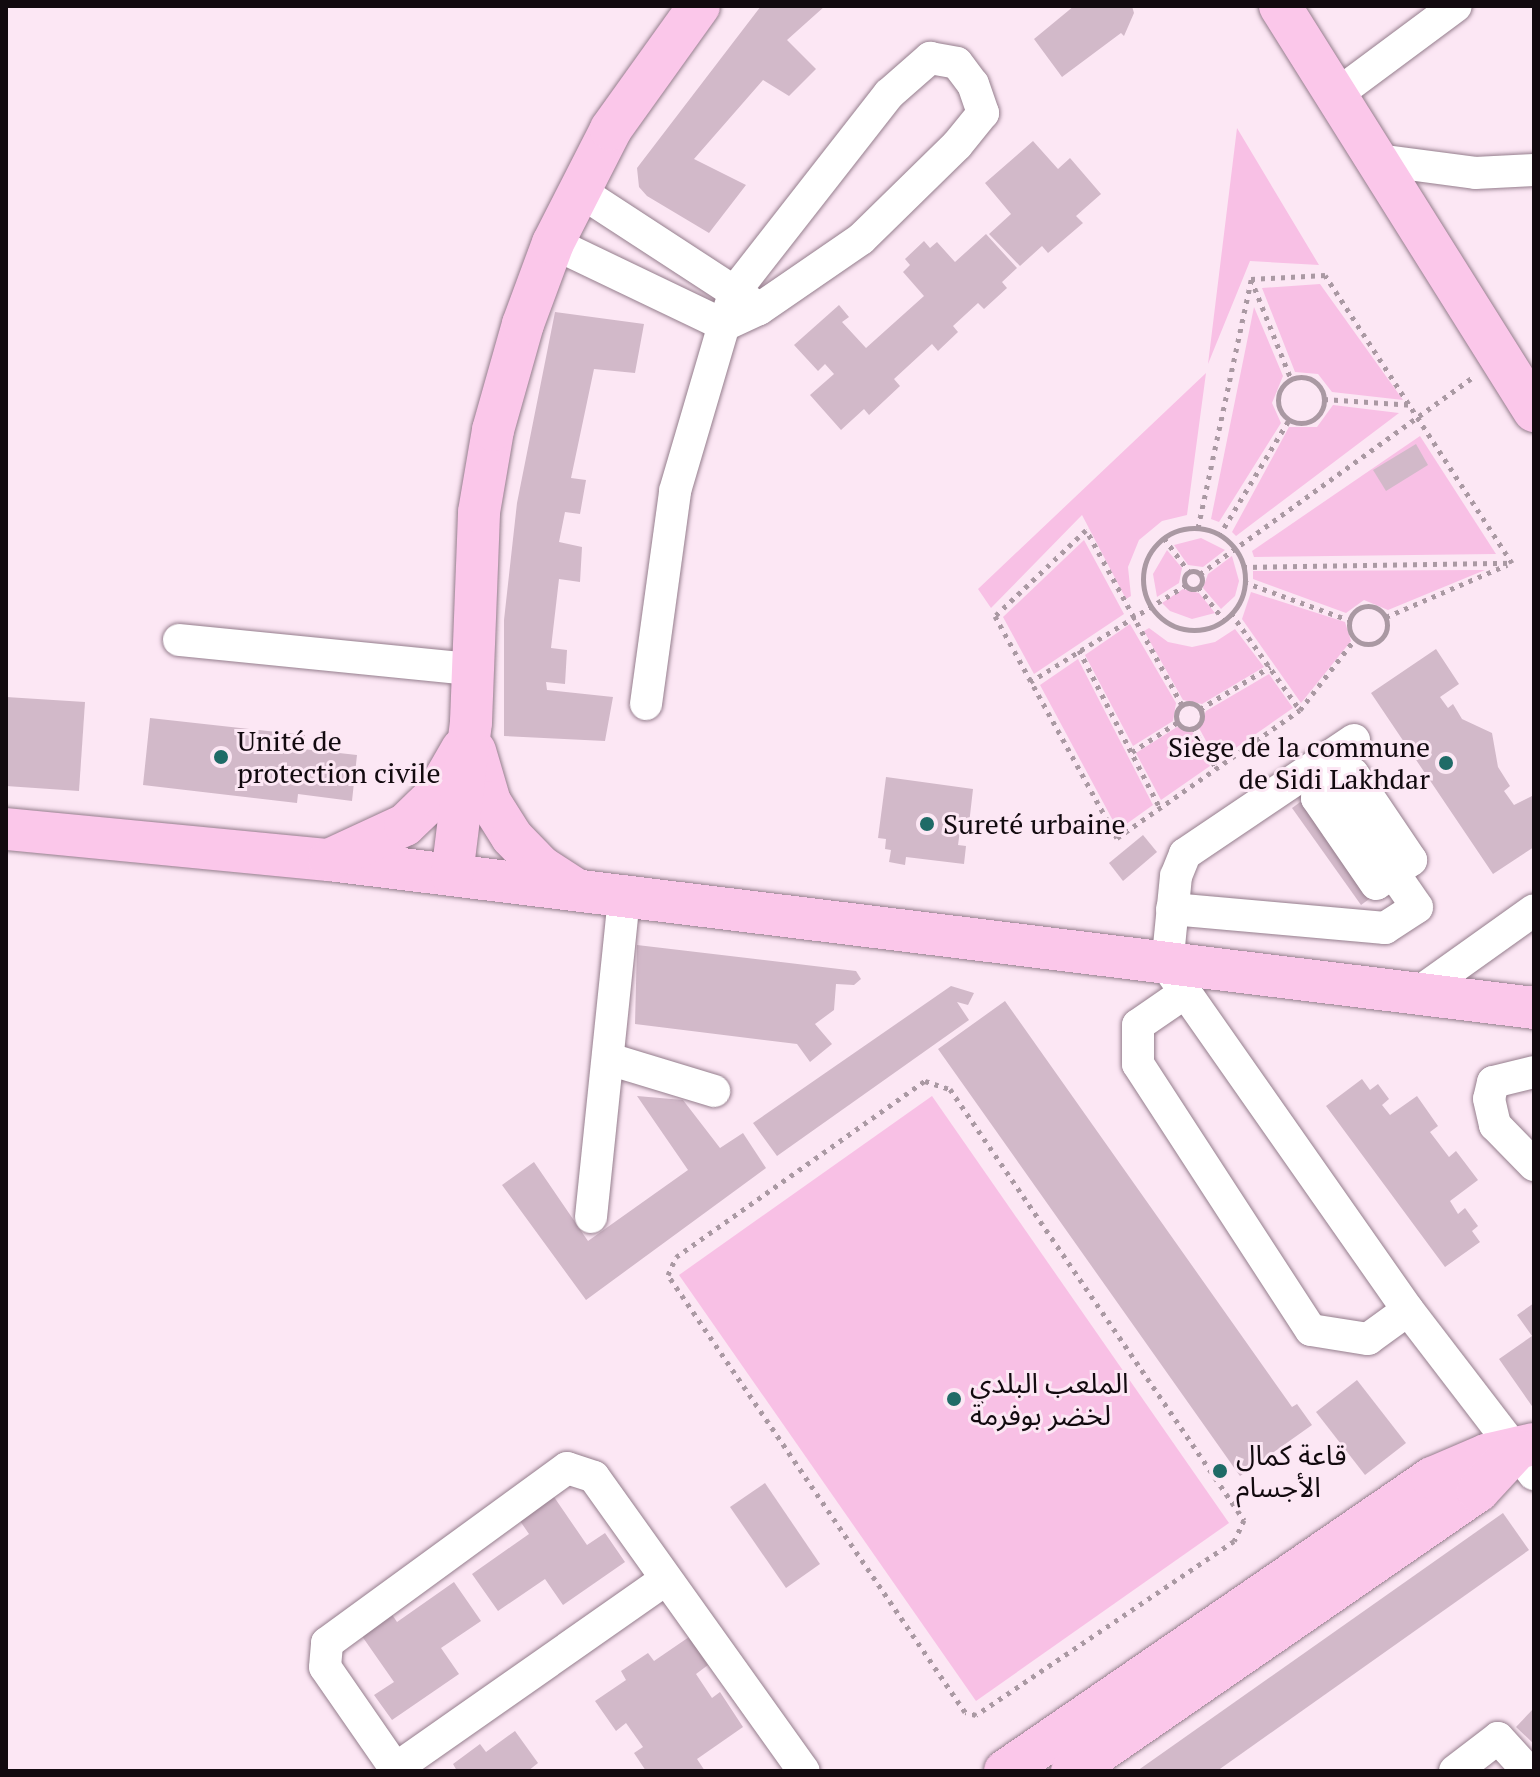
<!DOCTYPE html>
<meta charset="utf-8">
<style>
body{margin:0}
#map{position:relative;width:1540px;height:1777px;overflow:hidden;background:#fce7f4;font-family:"PT Serif","Noto Sans Arabic",serif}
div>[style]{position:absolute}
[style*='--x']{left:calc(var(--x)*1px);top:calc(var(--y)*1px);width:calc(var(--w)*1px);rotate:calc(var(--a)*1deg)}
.green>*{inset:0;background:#f8c0e5}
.building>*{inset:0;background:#d2b9c9}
.path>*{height:5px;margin-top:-2.5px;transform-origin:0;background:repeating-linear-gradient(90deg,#aa99a3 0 4px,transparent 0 10px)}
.path>.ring{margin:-2.5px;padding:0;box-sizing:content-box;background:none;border:5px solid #aa99a3;border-radius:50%}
.roads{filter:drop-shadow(0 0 2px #957e8d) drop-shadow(0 0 2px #957e8d)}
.minor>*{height:32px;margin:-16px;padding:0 16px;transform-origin:16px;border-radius:16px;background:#fff}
.major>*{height:42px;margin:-21px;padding:0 21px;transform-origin:21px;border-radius:21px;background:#fbc7ea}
.dots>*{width:22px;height:22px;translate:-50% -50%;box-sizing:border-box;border:4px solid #fce7f4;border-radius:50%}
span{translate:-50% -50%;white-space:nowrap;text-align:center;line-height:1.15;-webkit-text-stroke:6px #fce7f4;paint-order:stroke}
.poi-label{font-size:28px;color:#120a0f}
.left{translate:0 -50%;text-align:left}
.right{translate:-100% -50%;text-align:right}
.frame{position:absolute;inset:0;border:8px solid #120a0f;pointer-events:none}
</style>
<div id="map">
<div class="green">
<i style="clip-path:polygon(1237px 128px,1319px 265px,1250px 261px,1208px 364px)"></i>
<i style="clip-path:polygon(1320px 284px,1403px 400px,1332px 392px,1318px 374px,1295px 372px,1262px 288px)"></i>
<i style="clip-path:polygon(1254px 307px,1283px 376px,1272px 403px,1281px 423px,1219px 522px,1211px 519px)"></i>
<i style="clip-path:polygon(1206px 373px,1187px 515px,1162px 521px,1139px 540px,1128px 567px,1131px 596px,1126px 599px,1082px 515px,991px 608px,978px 589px)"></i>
<i style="clip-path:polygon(1333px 405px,1399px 413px,1236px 536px,1232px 532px,1289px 427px,1317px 427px)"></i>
<i style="clip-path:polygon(1420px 436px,1496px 554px,1254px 557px,1252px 551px)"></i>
<i style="clip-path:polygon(1201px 538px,1225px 550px,1203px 567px,1188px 565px,1174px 545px)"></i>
<i style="clip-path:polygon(1084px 540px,1124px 614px,1034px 674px,1003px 617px)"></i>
<i style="clip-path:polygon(1167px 550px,1182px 568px,1179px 583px,1157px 597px,1153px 574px)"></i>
<i style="clip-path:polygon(1232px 556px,1239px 581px,1235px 596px,1221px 609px,1203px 588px,1208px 574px)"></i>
<i style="clip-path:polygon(1485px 570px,1388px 610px,1364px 600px,1346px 613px,1253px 579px,1253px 571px)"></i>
<i style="clip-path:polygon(1183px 589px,1199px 593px,1215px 613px,1192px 619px,1170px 611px,1162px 603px)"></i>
<i style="clip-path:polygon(1251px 592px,1345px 622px,1351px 641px,1301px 703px,1242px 619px)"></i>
<i style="clip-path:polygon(1130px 624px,1176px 703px,1173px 721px,1133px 746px,1085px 655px)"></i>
<i style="clip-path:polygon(1149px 628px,1168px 642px,1192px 647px,1215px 642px,1235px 629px,1264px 667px,1202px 704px,1183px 700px,1144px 631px)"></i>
<i style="clip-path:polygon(1078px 659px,1153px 805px,1118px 830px,1040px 685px)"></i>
<i style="clip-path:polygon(1269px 674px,1293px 708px,1217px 761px,1199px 728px,1206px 711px)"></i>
<i style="clip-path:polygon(1177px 727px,1192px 731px,1210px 766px,1161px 800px,1136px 753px)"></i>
<i style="clip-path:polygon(932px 1096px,1229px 1523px,976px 1701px,679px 1275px)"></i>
</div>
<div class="building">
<i style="clip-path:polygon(761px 6px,825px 6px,787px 40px,816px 69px,789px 96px,763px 80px,694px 159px,746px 185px,709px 233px,647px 196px,639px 187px,637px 168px)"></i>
<i style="clip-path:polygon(1074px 6px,1132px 6px,1134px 13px,1124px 36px,1121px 33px,1062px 77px,1034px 39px)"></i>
<i style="clip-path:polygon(1033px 141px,1058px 169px,1070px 158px,1101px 194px,1076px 216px,1083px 223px,1048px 253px,1042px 246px,1020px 266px,989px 234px,1011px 214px,985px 183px)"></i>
<i style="clip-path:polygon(986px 234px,1017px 268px,1002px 282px,1007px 288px,984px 309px,978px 303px,953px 326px,958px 332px,938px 351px,932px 344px,894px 379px,900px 386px,869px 415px,864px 409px,841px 430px,810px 395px,834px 374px,825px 364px,818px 371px,794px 345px,839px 305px,849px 317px,842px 322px,866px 348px,924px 296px,903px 272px,910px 265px,905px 259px,924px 241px,930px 248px,937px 242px,955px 262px)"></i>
<i style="clip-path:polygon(555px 312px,644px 324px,635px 373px,594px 369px,571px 478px,586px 480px,580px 514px,565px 512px,559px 542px,582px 547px,580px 582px,559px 579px,551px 648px,567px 650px,565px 684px,546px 682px,547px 690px,613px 697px,605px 741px,504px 736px,504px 620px,517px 503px)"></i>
<i style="clip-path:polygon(1416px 444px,1428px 465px,1386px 491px,1373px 470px)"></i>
<i style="clip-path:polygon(1436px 649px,1459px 684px,1440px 697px,1448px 708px,1453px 704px,1462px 719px,1492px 733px,1498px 767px,1510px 786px,1504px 791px,1514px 805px,1534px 795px,1534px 847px,1493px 874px,1371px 693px)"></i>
<i style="clip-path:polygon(6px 697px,85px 702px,79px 791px,6px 786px)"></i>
<i style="clip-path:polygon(150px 718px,305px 735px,303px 749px,357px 755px,352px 801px,298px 794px,297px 803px,143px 785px)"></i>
<i style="clip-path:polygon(886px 777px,973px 789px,969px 824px,961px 823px,958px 845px,966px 846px,964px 864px,906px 857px,905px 865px,889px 862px,891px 850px,885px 849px,886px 839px,878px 838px)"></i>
<i style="clip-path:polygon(1318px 789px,1387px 886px,1361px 905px,1292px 808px)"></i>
<i style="clip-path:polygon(1143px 835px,1157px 852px,1123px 881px,1109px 863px)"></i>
<i style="clip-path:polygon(637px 945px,856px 971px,861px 979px,854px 985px,836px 984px,834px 1010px,815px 1024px,832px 1044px,810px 1062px,797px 1044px,635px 1024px)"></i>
<i style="clip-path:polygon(951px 986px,974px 993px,968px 1005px,957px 1002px,969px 1020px,777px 1156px,753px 1123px)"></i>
<i style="clip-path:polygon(1005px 1001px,1292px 1407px,1297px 1404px,1312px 1425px,1240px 1476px,938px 1049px)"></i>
<i style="clip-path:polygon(1362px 1079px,1370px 1090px,1378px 1084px,1389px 1099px,1382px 1105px,1390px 1115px,1417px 1096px,1438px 1126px,1430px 1132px,1449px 1157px,1456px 1151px,1478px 1180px,1450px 1201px,1458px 1214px,1465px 1208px,1478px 1226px,1472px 1231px,1480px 1242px,1445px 1267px,1326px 1106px)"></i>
<i style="clip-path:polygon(637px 1096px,683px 1100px,720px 1148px,743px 1133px,766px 1168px,586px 1300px,502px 1185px,534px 1162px,588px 1241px,688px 1170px)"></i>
<i style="clip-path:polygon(1534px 1303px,1534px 1409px,1499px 1359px,1532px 1336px,1517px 1315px)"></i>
<i style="clip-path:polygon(1357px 1380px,1406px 1443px,1365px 1475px,1316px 1412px)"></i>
<i style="clip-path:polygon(765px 1483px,820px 1564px,786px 1588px,730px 1507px)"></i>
<i style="clip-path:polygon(552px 1494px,587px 1545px,605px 1533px,625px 1562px,563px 1605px,545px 1579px,498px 1611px,472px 1574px,529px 1534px,518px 1518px)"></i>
<i style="clip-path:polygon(1503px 1513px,1529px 1550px,1217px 1771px,1137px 1771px)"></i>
<i style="clip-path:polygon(454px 1582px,481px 1621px,441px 1648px,459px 1674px,392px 1720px,374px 1695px,394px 1682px,357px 1629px,387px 1607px,397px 1622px)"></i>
<i style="clip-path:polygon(689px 1637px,708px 1665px,696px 1674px,712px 1698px,720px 1692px,743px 1727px,697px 1759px,705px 1771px,646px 1771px,634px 1753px,643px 1747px,626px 1723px,616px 1731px,595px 1701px,626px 1680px,621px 1671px,648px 1653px,654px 1661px)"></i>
<i style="clip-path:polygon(1534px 1708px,1534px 1744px,1516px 1727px)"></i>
<i style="clip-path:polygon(515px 1731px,538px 1763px,528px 1771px,457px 1771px,453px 1764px,480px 1744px,486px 1752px)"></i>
</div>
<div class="path">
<i class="ring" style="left:1278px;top:377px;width:41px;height:41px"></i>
<i style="--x:1324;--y:399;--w:90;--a:3.8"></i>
<i style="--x:1198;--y:528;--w:254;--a:-77.9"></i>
<i class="ring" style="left:1143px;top:528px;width:97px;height:97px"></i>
<i style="--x:1219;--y:536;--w:135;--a:-58.9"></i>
<i style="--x:1164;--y:538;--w:42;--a:53.7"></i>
<i style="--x:1243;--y:567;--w:269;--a:-0.9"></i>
<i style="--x:1512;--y:563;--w:343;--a:-123"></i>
<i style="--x:1325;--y:275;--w:74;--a:176.9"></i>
<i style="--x:1251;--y:279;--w:108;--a:68.2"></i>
<i class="ring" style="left:1184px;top:571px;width:13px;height:13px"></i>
<i style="--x:1200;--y:574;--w:337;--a:-35.8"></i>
<i style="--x:1244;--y:582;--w:112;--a:19.9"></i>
<i style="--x:1198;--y:587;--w:42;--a:51.8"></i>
<i class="ring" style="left:1349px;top:606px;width:33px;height:33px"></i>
<i style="--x:1231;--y:613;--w:119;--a:54.6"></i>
<i style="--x:1386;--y:617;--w:132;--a:-23.3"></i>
<i style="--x:1079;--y:650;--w:178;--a:62.9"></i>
<i style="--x:1030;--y:682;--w:184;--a:-31.9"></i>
<i class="ring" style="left:1176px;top:703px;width:21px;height:21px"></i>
<i style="--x:1182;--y:705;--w:200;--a:-118.7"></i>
<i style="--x:1086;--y:530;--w:125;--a:136.6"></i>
<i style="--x:995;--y:616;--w:253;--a:61.2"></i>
<i style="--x:1117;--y:838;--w:223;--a:-35"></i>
<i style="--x:1300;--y:710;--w:90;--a:-52.2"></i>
<i style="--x:1200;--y:709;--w:82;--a:-31"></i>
<i style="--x:1193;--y:727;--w:47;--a:60.7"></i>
<i style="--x:1132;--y:752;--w:55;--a:-33.1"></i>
<i style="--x:925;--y:1081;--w:26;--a:18"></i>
<i style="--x:950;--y:1089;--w:522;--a:55.7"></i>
<i style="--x:1244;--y:1520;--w:23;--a:115"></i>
<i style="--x:1234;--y:1541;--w:311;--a:146"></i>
<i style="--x:976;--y:1715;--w:11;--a:-165"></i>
<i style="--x:965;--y:1712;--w:528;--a:-124.2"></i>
<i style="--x:668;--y:1275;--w:20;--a:-66"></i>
<i style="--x:676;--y:1257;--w:305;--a:-35.3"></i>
</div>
<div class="roads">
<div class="minor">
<i style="--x:1336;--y:95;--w:149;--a:-36.6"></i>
<i style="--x:1378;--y:160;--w:98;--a:7.6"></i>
<i style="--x:1475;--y:173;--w:59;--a:-2.9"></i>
<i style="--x:578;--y:190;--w:209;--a:33.1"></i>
<i style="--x:553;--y:243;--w:190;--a:25.6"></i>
<i style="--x:179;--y:640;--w:294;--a:5.7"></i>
<i style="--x:646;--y:704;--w:215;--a:-82.2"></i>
<i style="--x:675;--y:491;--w:173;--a:-73.6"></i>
<i style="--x:724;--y:325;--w:36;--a:-72"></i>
<i style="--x:735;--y:291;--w:250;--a:-52"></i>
<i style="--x:889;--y:94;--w:55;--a:-41.3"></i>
<i style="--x:930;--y:58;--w:27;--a:10"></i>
<i style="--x:957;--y:63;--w:26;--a:53"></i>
<i style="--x:973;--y:84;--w:31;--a:71"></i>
<i style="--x:983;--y:113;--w:41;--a:129.1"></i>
<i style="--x:957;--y:145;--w:134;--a:135.6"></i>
<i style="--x:861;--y:239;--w:124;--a:145.5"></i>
<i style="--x:759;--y:309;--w:38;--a:155"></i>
<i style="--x:1354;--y:740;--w:204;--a:146"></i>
<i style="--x:1185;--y:854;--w:24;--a:112"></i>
<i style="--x:1176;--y:876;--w:90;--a:95.7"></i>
<i style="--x:1167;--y:966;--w:420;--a:55"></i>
<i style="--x:1408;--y:1310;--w:207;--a:52.5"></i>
<i style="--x:1353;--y:774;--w:104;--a:56"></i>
<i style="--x:1411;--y:860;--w:42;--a:145.6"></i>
<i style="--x:1376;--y:884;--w:104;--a:-124.5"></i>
<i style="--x:1317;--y:798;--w:43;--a:-33.7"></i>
<i style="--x:1172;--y:909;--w:214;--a:5.1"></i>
<i style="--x:1385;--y:928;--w:38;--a:-33"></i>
<i style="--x:1417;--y:907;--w:174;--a:-124.7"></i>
<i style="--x:1186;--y:992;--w:58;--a:145.5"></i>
<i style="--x:1138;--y:1025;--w:39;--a:90"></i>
<i style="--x:1138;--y:1064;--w:317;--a:57"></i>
<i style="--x:1311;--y:1330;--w:58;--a:9"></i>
<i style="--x:1368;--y:1339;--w:49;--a:-35.9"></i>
<i style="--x:1415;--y:995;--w:146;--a:-35.5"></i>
<i style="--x:609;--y:1059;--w:110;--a:16.9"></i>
<i style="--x:1534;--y:1072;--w:42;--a:166.3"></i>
<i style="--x:1493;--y:1082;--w:17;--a:103"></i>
<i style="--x:1489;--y:1099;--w:27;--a:77"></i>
<i style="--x:1495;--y:1125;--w:56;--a:45.7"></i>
<i style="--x:591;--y:1217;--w:324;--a:-84.1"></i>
<i style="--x:395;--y:1769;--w:331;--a:-35"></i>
<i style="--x:397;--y:1771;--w:126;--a:-124.7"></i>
<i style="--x:325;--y:1667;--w:24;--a:-85"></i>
<i style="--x:327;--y:1643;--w:297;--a:-36.1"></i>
<i style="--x:567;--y:1468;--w:28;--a:18"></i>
<i style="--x:594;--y:1477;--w:361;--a:54.5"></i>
<i style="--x:1455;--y:1771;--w:54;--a:-37.5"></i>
<i style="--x:1498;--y:1738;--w:45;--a:47.7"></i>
</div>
<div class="major">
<i style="--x:1280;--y:6;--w:478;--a:57.9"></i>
<i style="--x:475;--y:751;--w:53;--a:73.6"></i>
<i style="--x:490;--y:802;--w:41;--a:57.8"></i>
<i style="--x:512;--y:837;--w:42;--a:46"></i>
<i style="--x:541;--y:867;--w:40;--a:32.9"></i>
<i style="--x:6;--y:829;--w:324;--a:5.5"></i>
<i style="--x:329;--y:860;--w:1214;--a:7"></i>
<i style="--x:331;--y:859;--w:81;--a:-24.7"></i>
<i style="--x:405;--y:825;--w:42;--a:-44"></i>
<i style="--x:435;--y:796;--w:54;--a:-60.1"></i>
<i style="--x:452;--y:875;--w:154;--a:-82.9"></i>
<i style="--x:471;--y:722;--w:210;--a:-87.8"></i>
<i style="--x:479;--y:512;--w:83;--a:-80.3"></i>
<i style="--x:493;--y:430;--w:110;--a:-74.2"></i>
<i style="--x:523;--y:324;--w:86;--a:-69.7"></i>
<i style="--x:553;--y:243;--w:128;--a:-63"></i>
<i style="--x:611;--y:129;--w:151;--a:-54.4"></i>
<i style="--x:1005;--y:1771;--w:518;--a:-34.46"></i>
<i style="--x:1432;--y:1478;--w:59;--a:-23.1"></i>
<i style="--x:1486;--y:1455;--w:49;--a:-12.9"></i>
<i style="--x:1072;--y:1771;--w:493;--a:-34.6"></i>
<i style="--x:1478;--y:1491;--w:56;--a:-47.2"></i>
</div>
</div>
<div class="dots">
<i style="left:221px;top:757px;background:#1f6b67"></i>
<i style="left:1446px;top:763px;background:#1f6b67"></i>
<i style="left:927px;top:824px;background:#1f6b67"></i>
<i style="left:954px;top:1399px;background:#1f6b67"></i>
<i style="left:1220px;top:1471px;background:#1f6b67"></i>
</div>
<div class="poi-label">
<span class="left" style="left:237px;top:757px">Unité de<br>protection civile</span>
<span class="right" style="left:1430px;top:763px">Siège de la commune<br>de Sidi Lakhdar</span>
<span class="left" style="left:943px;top:824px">Sureté urbaine</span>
<span class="left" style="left:970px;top:1399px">الملعب البلدي<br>لخضر بوفرمة</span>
<span class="left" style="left:1236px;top:1471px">قاعة كمال<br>الأجسام</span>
</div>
<div class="frame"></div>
</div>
